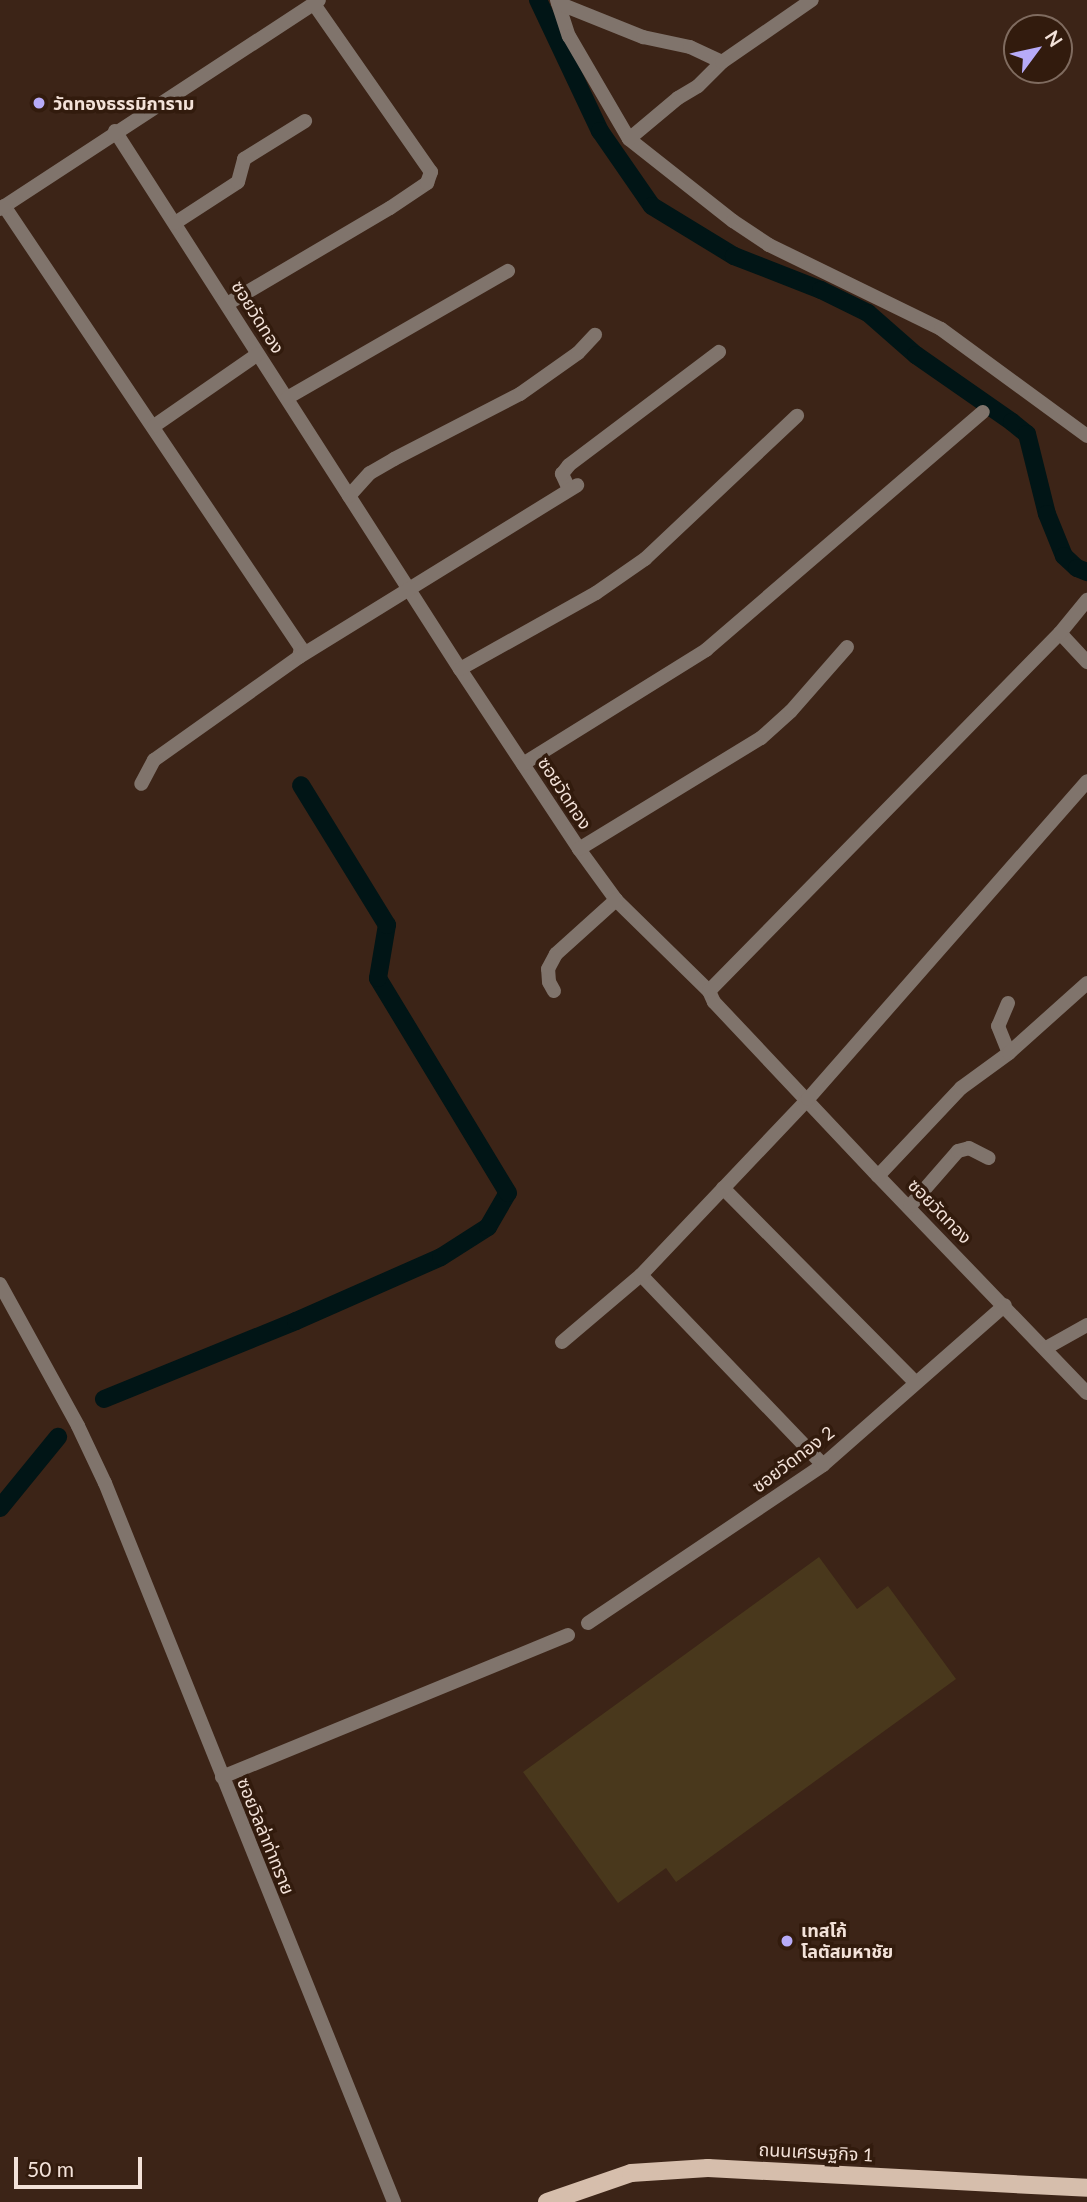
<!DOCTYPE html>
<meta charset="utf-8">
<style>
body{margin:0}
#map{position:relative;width:1087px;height:2202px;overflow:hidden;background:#3c2417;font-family:Lato,"Noto Sans Thai",sans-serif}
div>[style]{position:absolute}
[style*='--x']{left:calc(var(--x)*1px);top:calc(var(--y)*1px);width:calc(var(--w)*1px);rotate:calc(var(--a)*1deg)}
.canal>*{height:18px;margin:-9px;padding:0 9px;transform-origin:9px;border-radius:9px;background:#011516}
.building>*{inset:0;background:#49381c}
.minor>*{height:14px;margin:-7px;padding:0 7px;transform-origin:7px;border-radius:7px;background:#80746c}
.primary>*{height:18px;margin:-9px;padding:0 9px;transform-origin:9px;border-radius:9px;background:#d6beac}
.dots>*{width:19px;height:19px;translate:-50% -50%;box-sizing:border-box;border:4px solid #321b0d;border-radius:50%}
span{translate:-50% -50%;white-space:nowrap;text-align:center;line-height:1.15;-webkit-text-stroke:7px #321b0d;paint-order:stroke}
.poi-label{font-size:18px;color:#f3e2d9;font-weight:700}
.left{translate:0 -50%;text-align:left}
.street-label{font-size:18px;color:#f3e2d9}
.north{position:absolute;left:1003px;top:14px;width:70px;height:70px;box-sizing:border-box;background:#321b0d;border:2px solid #7f6b5f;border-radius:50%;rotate:57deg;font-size:19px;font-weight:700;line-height:28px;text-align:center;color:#f3e2d9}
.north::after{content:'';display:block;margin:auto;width:24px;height:32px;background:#b7abf8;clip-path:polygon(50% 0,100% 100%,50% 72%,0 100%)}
.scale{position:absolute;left:14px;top:2157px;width:128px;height:32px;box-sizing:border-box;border:4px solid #f3e2d9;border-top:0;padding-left:9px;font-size:21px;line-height:24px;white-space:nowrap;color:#f3e2d9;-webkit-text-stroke:5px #321b0d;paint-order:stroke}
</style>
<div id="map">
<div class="canal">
<i style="--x:538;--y:0;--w:145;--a:64.7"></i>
<i style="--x:600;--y:131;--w:91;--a:55.3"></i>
<i style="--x:652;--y:206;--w:96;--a:31.4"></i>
<i style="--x:734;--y:256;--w:93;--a:21.3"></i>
<i style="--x:821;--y:290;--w:52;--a:26.1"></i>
<i style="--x:868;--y:313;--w:64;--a:41.2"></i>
<i style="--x:916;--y:355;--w:117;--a:34.9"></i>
<i style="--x:1012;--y:422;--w:19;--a:39"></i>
<i style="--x:1027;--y:434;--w:82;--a:76"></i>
<i style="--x:1047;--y:514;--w:45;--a:68"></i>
<i style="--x:1064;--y:556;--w:18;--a:43"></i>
<i style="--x:1077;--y:568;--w:11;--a:22"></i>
<i style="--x:104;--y:1399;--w:207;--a:-22.1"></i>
<i style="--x:296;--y:1321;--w:158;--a:-23.8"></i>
<i style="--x:441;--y:1257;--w:56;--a:-32.6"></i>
<i style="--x:488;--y:1227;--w:39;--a:-60"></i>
<i style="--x:508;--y:1193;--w:251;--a:-121.2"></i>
<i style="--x:378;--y:978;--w:54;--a:-80.4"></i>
<i style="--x:387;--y:925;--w:164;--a:-121.6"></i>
<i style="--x:0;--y:1508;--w:92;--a:-50.8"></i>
</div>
<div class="building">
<i style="clip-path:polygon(819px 1557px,857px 1609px,888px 1586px,956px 1679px,676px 1882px,666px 1868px,618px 1903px,523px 1772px)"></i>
</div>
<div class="minor">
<i style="--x:557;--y:0;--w:38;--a:72"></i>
<i style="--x:569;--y:36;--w:119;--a:59.8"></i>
<i style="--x:629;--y:139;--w:132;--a:38.3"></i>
<i style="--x:733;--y:221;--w:43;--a:33.7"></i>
<i style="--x:769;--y:245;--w:191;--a:26"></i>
<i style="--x:941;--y:329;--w:181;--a:36.2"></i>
<i style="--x:558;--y:3;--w:92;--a:21.8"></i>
<i style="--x:643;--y:37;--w:48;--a:12"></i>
<i style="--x:690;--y:47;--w:35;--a:25"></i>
<i style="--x:115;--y:131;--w:639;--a:57.33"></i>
<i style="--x:460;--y:669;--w:216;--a:56.5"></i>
<i style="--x:579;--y:849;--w:63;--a:54"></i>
<i style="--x:616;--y:900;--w:130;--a:44.4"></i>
<i style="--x:709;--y:991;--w:12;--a:66"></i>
<i style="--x:714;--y:1002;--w:239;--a:46.7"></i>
<i style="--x:878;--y:1176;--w:301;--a:46.1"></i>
<i style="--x:629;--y:139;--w:64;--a:-39.9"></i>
<i style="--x:678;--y:98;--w:23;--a:-31"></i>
<i style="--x:698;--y:86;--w:34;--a:-45"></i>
<i style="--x:722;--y:62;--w:109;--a:-34.6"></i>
<i style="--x:4;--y:206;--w:533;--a:56.1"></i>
<i style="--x:301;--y:648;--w:9;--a:103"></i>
<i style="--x:299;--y:657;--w:178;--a:144.6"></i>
<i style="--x:154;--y:760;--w:27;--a:118"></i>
<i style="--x:0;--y:209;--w:381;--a:-33.2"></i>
<i style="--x:175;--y:223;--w:75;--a:-33.1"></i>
<i style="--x:238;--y:182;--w:24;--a:-75"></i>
<i style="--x:244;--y:159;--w:72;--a:-31.9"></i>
<i style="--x:227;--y:304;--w:189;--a:-30.5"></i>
<i style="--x:390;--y:208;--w:45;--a:-34"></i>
<i style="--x:427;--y:183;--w:12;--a:-70"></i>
<i style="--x:431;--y:172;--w:205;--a:-124.9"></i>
<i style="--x:287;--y:398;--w:255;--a:-29.9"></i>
<i style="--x:154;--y:426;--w:126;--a:-34.7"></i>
<i style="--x:569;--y:489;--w:17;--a:-115"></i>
<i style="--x:562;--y:474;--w:11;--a:-52"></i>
<i style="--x:569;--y:465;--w:188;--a:-37"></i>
<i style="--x:349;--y:496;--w:31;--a:-48"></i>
<i style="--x:370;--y:473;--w:28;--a:-30"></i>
<i style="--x:394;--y:459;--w:142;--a:-27.3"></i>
<i style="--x:520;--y:394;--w:71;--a:-35.3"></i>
<i style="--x:578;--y:353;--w:25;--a:-47"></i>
<i style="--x:1060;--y:633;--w:40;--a:47"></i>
<i style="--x:299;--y:657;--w:327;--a:-31.7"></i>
<i style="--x:460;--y:669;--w:156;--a:-29.2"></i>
<i style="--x:596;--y:593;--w:60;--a:-34.8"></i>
<i style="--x:645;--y:559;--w:209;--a:-43.3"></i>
<i style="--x:523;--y:764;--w:216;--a:-31.9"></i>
<i style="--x:706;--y:650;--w:365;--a:-40.7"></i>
<i style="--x:579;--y:849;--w:213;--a:-31.4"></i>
<i style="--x:761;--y:738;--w:40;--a:-42"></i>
<i style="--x:791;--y:711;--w:85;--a:-48.8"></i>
<i style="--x:554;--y:991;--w:10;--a:-119"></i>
<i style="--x:549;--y:982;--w:13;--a:-94"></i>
<i style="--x:548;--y:969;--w:17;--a:-62"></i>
<i style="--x:556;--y:954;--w:81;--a:-42"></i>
<i style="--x:709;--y:991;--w:501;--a:-45.57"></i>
<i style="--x:1060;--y:633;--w:43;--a:-50.7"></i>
<i style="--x:1008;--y:1003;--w:25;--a:113"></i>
<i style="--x:998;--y:1026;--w:29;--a:68"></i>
<i style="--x:878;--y:1176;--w:121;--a:-46.7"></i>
<i style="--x:961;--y:1088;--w:59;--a:-36.1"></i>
<i style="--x:1009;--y:1053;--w:105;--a:-41.9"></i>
<i style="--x:723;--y:1188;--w:274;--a:45.3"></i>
<i style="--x:910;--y:1206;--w:73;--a:-48.9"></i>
<i style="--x:958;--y:1151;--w:11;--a:-15"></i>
<i style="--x:969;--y:1148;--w:22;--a:27"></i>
<i style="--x:641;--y:1275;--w:263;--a:46.2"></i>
<i style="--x:0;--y:1284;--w:162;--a:61.2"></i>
<i style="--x:78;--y:1426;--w:63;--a:64.7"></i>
<i style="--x:105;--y:1483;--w:775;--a:68.1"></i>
<i style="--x:562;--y:1342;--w:104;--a:-40.3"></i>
<i style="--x:641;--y:1275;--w:243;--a:-46.5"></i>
<i style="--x:808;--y:1099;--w:423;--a:-48.7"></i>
<i style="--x:1046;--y:1348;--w:47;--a:-29.3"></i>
<i style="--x:588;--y:1623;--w:283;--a:-33.9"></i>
<i style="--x:823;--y:1465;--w:242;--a:-41.3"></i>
<i style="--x:222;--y:1777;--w:374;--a:-22.3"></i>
</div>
<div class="primary">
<i style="--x:547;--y:2202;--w:89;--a:-19"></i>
<i style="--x:631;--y:2173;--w:77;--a:-3.7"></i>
<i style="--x:708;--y:2168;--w:380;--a:3"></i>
</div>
<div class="dots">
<i style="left:39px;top:103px;background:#b7abf8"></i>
<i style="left:787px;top:1941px;background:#b7abf8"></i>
</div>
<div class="poi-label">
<span class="left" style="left:53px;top:103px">วัดทองธรรมิการาม</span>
<span class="left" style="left:801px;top:1941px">เทสโก้<br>โลตัสมหาชัย</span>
</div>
<div class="street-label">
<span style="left:258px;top:317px;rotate:58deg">ซอยวัดทอง</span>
<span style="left:565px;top:793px;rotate:57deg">ซอยวัดทอง</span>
<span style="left:940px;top:1211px;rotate:46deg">ซอยวัดทอง</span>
<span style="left:793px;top:1459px;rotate:-37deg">ซอยวัดทอง 2</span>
<span style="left:266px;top:1836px;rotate:68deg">ซอยวิลล่าท่าทราย</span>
<span style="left:816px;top:2152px;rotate:3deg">ถนนเศรษฐกิจ 1</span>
</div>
<div class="north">N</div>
<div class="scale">50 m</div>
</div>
